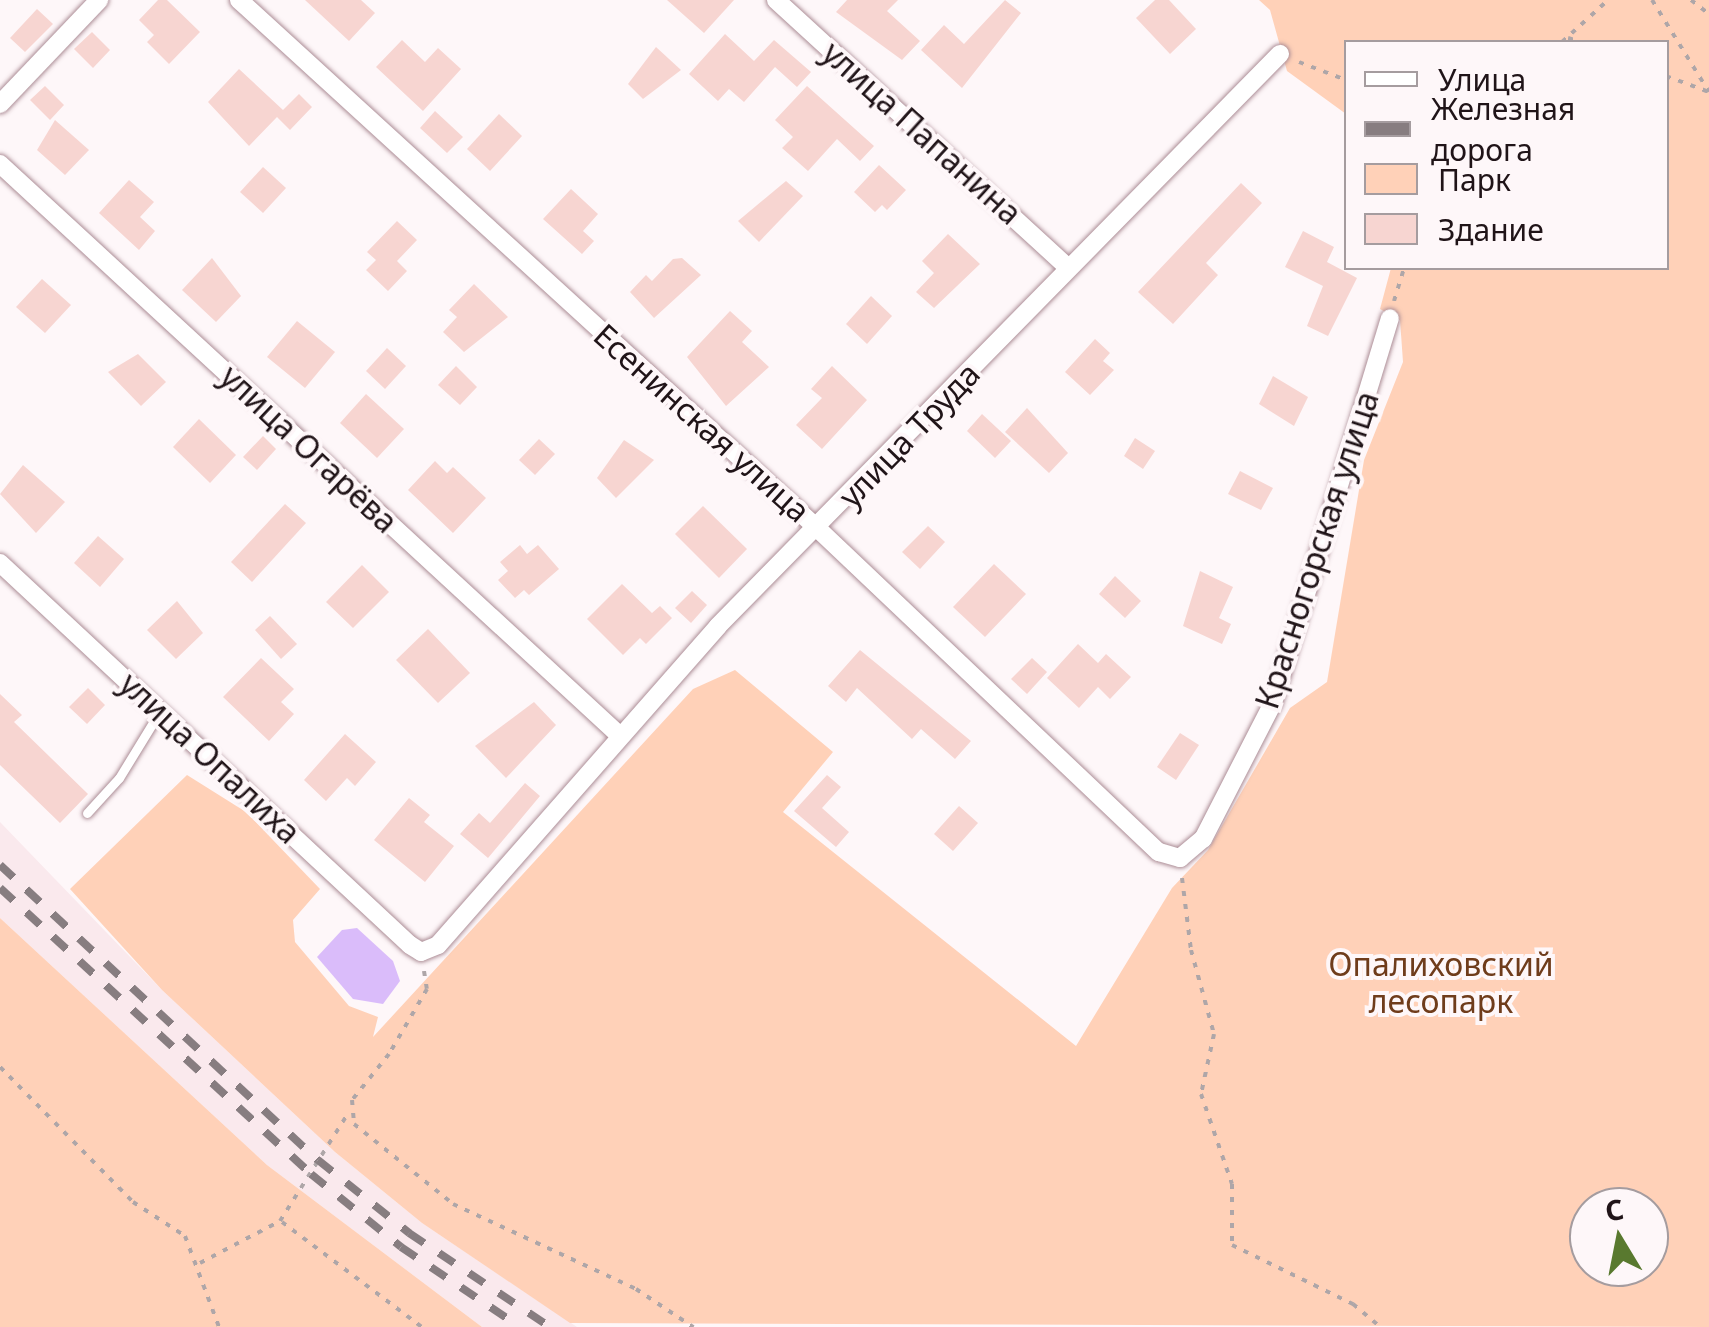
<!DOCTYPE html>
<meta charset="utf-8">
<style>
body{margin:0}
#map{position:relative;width:1709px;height:1327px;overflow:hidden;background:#fef7f9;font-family:"Noto Sans",sans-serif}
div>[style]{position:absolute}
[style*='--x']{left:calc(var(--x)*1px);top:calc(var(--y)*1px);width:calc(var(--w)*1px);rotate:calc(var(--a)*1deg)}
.built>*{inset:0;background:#fae9ed}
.green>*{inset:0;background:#ffd1b8}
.water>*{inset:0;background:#dabcfa}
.building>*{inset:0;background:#f7d5d1}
.path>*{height:4px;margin-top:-2px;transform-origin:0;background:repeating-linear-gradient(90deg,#aea6a8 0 5px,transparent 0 13px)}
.roads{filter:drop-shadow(0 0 2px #ac8d96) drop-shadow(0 0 2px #ac8d96)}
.lane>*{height:9px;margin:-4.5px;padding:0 4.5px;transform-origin:4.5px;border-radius:4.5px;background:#fff}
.street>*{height:18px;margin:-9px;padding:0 9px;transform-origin:9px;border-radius:9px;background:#fff}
.rail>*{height:8px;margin-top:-4px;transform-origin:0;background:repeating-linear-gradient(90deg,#877d80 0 18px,transparent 0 36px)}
span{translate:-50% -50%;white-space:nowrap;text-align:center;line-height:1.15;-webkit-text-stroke:8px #fef7f9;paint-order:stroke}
.street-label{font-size:32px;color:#201418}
.park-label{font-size:32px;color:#6f3c1b}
.legend{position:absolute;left:1344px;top:40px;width:325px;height:230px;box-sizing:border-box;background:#fef7f9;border:2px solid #a59c9f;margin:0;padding:12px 18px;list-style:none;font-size:30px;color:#201418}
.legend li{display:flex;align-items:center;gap:20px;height:50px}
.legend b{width:50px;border:2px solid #a59c9f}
.north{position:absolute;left:1569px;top:1187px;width:100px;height:100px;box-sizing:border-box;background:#fef7f9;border:2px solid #a59c9f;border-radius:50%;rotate:350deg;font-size:28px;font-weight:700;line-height:40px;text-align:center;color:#201418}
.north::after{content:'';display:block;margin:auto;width:35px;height:45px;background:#59792f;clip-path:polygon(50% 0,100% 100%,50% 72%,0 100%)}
</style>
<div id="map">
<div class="built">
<i style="clip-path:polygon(0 822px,162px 990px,335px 1152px,422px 1223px,577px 1327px,482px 1327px,267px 1165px,0 918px)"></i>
</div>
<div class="green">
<i style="clip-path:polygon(evenodd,1259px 0,1709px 0,1709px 1327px,570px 1323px,422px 1223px,335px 1152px,162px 990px,70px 889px,187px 775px,246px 812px,320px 889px,293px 920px,295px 942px,349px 1006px,378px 1017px,373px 1037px,693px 689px,735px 670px,833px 752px,783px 812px,1076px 1046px,1172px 888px,1208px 850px,1290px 708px,1327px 682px,1364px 460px,1403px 362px,1400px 320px,1380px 309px,1391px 268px,1666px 268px,1666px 42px,1346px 42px,1346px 114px,1287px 71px,1270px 10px,1259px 0,1589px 1207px,1649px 1207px,1649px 1267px,1589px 1267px,1589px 1207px)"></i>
<i style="clip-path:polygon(0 918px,267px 1165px,482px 1327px,0 1327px)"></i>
</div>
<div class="water">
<i style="clip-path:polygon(357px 928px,393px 961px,400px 981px,383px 1004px,353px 999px,317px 957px,342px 930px)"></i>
</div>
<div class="building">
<i style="clip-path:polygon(158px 0,167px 0,200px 32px,169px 64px,147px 42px,154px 35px,139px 20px)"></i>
<i style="clip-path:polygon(305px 0,361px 0,375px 13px,349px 41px)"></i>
<i style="clip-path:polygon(667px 0,734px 0,704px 33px)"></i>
<i style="clip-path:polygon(847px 0,898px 0,887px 11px,920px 41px,902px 60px,836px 12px)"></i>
<i style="clip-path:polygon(1005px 0,1021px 13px,962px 88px,921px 50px,944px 25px,964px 44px)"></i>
<i style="clip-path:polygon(1155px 0,1169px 0,1196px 29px,1170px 54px,1136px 18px)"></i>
<i style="clip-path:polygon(37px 9px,53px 24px,25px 52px,10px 38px)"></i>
<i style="clip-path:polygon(92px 32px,110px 50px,93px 68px,74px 49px)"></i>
<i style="clip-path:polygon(725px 34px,754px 61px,774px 40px,811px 72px,797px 87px,775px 67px,744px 102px,729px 89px,718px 101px,689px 74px)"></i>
<i style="clip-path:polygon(402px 40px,425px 62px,438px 48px,461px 69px,423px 111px,376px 67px)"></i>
<i style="clip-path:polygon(656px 47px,681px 70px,643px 99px,628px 84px)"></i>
<i style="clip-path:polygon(239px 69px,283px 110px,299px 94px,312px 107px,290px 130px,277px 117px,249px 146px,208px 102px)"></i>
<i style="clip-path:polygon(45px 86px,64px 105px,50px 120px,30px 100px)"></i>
<i style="clip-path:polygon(807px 86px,874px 146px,860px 161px,837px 139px,808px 171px,782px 148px,793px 137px,775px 120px)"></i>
<i style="clip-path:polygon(435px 111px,463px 137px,447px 153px,420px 128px)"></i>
<i style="clip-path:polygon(499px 114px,522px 136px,490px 171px,467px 149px)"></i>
<i style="clip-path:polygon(55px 120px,89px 150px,65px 175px,37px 150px)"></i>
<i style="clip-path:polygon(879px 165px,906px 190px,887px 210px,882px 205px,875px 212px,854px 192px)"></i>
<i style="clip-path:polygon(263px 167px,286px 188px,263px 213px,240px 192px)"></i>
<i style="clip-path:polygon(129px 180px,154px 202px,140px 217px,155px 231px,139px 250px,99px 213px)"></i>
<i style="clip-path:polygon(786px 181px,803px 196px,759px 242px,738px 221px)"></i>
<i style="clip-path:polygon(1241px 183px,1262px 203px,1206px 263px,1218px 275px,1173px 324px,1138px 292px)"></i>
<i style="clip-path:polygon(571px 189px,598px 214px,583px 231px,594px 241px,582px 254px,543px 219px)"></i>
<i style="clip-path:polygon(397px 221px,417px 240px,397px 261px,407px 271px,388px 291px,366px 270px,376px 260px,367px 252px)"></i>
<i style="clip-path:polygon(1303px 231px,1334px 247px,1327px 262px,1357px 278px,1328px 336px,1307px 326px,1323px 286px,1285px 267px)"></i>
<i style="clip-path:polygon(948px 234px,980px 264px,934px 308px,916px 292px,934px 273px,922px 261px)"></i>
<i style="clip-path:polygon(212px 258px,241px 296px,216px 322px,182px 290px)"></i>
<i style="clip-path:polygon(682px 258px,701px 275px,654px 318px,630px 292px,646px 275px,652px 281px,673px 259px)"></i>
<i style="clip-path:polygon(42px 279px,71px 305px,45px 333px,16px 307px)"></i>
<i style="clip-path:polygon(474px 284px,508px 317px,464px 352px,443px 332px,457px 317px,449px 310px)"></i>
<i style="clip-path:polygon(871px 296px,892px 316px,867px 344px,846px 324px)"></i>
<i style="clip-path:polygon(730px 311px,752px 331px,742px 342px,769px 367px,726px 406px,687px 357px)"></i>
<i style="clip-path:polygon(297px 321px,335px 352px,305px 388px,267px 357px)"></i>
<i style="clip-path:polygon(1095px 339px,1110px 353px,1103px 361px,1114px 370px,1090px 395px,1065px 372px)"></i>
<i style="clip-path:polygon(387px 348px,406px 366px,385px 389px,366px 371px)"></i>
<i style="clip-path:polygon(138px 354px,166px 382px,141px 406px,108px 372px)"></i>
<i style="clip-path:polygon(456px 366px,477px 387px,460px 405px,438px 385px)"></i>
<i style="clip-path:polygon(832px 366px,867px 400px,822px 449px,796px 425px,822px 398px,811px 389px)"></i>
<i style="clip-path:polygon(1273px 376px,1308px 397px,1294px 426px,1259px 404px)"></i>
<i style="clip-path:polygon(366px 394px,404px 429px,377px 458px,340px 423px)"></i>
<i style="clip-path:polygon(1027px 408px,1068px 453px,1049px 473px,1005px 432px)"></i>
<i style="clip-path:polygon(982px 414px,1011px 441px,995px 458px,967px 431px)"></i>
<i style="clip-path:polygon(199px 419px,236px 455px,210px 483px,173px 447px)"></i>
<i style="clip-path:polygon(263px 436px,276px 449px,257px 470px,243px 457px)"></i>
<i style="clip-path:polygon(1135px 438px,1155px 451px,1143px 469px,1124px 456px)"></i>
<i style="clip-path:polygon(539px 439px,555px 454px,535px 475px,519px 460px)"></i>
<i style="clip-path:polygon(624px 440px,654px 460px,616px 498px,597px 478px)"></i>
<i style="clip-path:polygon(435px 461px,447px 473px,453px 467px,486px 498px,453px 533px,408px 490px)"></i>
<i style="clip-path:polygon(23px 465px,65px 502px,36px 533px,0 494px)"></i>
<i style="clip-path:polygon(1240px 471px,1273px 488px,1261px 510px,1228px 494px)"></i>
<i style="clip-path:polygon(285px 504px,306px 523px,252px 582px,231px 562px)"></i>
<i style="clip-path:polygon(703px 506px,747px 549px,719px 578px,675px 534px)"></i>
<i style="clip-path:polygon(928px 526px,945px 542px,920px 569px,902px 552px)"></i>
<i style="clip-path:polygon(98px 536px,124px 559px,100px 587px,74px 563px)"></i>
<i style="clip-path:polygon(520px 545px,527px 554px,538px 545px,559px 569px,529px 595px,524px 590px,515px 598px,498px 580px,508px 571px,500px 562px)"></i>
<i style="clip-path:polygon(994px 564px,1026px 594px,985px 637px,953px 607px)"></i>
<i style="clip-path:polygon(362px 565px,389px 592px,353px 628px,326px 602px)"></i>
<i style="clip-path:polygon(1200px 571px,1233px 587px,1219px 618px,1231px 624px,1222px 644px,1183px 626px)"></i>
<i style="clip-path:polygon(1115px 576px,1141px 601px,1125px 618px,1099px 594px)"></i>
<i style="clip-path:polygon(622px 584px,652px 613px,660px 606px,672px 618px,646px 644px,640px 638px,623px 655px,587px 619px)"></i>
<i style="clip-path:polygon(692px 591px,707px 605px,691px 623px,675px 608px)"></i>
<i style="clip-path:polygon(177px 601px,203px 633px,176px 659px,147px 630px)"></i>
<i style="clip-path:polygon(270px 616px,297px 644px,281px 659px,255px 630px)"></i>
<i style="clip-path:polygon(428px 629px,470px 673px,438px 703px,396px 660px)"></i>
<i style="clip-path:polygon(1078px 644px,1098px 663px,1106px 654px,1131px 677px,1110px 699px,1098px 687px,1079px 708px,1047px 678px)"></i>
<i style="clip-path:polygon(860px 650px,971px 741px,955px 759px,921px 729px,912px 739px,857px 688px,846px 702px,828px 686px)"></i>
<i style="clip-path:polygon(261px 658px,294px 689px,281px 702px,294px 714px,269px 741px,223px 697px)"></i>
<i style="clip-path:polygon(1032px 658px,1047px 672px,1027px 694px,1011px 679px)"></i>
<i style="clip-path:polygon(88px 688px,105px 705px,87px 724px,69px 707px)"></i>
<i style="clip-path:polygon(0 694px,22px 715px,14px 722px,88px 794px,60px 823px,0 765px)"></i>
<i style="clip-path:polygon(534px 702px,556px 725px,506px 778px,475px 746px)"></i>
<i style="clip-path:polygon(1180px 733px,1199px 745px,1176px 780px,1157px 767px)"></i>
<i style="clip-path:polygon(345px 734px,376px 762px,355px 786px,347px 778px,326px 801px,304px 780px)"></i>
<i style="clip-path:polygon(827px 775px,841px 787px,822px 808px,849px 832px,836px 847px,794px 811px)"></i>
<i style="clip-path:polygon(525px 783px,540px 796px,488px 858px,460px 834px,479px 813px,490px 823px)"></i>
<i style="clip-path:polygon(409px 798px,430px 815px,424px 822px,454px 846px,425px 882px,374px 840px)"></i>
<i style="clip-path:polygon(959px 806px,978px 823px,953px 851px,934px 834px)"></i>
</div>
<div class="path">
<i style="--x:1652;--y:0;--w:108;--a:58.2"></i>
<i style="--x:1691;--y:0;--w:23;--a:38"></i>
<i style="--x:1568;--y:38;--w:14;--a:17"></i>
<i style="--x:1562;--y:42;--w:62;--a:-42.4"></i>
<i style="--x:1299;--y:62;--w:50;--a:21"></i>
<i style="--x:1666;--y:76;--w:46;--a:20.4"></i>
<i style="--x:1394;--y:301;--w:34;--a:-73"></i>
<i style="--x:1182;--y:878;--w:73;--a:82.9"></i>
<i style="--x:1191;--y:950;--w:87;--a:74.7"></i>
<i style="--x:1214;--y:1034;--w:61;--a:102.2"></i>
<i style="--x:1201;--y:1094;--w:95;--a:71"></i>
<i style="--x:1232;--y:1184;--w:61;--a:90"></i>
<i style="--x:1232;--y:1245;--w:135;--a:26"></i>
<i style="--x:1353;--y:1304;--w:35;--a:40"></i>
<i style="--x:424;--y:971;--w:18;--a:81"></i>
<i style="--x:427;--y:989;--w:75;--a:120.3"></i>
<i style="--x:389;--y:1054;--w:59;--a:128.8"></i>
<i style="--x:352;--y:1100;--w:24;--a:85"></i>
<i style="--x:354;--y:1124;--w:127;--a:38.9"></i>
<i style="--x:453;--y:1204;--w:202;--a:24.9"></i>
<i style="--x:636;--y:1289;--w:69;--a:33.7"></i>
<i style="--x:0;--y:1067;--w:190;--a:45.4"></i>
<i style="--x:133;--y:1202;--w:62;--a:33.2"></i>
<i style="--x:185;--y:1236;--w:97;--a:69.5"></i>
<i style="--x:282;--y:1222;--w:175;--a:36.9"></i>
<i style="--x:200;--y:1263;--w:90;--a:-27.7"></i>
<i style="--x:280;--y:1221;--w:129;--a:-57.7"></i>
</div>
<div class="roads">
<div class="lane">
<i style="--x:87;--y:813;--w:47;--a:-47.6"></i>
<i style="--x:119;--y:778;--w:79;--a:-58.5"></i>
</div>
<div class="street">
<i style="--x:239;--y:0;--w:783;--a:42.41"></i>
<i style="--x:817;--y:528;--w:471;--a:43.5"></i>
<i style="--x:1159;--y:852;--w:22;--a:16"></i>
<i style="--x:1180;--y:858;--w:30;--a:-40"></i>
<i style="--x:1203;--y:839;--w:153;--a:-62.8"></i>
<i style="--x:1273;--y:703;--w:402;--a:-73.1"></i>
<i style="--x:776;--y:0;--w:395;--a:42.5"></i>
<i style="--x:0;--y:104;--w:144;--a:-46.4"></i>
<i style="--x:0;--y:164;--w:841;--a:42.69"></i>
<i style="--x:0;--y:563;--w:560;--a:42.98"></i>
<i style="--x:410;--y:945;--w:13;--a:32"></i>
<i style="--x:421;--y:952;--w:18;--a:-22"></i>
<i style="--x:438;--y:945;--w:424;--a:-48.7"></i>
<i style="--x:718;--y:626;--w:802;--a:-45.51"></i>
</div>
</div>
<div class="rail">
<i style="--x:0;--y:865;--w:434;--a:42.9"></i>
<i style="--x:318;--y:1160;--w:117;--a:38.7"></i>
<i style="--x:409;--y:1233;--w:169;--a:33.7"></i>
<i style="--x:0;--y:888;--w:423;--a:42.6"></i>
<i style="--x:311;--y:1174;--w:116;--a:39"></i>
<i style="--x:401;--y:1247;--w:143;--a:33.9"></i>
</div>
<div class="street-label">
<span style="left:922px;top:133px;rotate:42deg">улица Папанина</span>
<span style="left:702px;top:423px;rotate:42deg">Есенинская улица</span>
<span style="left:909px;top:435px;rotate:-46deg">улица Труда</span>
<span style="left:309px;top:449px;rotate:43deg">улица Огарёва</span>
<span style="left:1317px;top:550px;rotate:-72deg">Красногорская улица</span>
<span style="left:210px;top:758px;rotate:43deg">улица Опалиха</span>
</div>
<div class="park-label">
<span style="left:1441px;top:983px">Опалиховский<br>лесопарк</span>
</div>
<ul class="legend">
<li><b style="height:12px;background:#fff"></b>Улица</li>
<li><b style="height:12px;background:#877d80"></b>Железная дорога</li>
<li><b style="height:28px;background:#ffd1b8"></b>Парк</li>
<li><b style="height:28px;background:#f7d5d1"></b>Здание</li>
</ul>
<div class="north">С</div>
</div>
